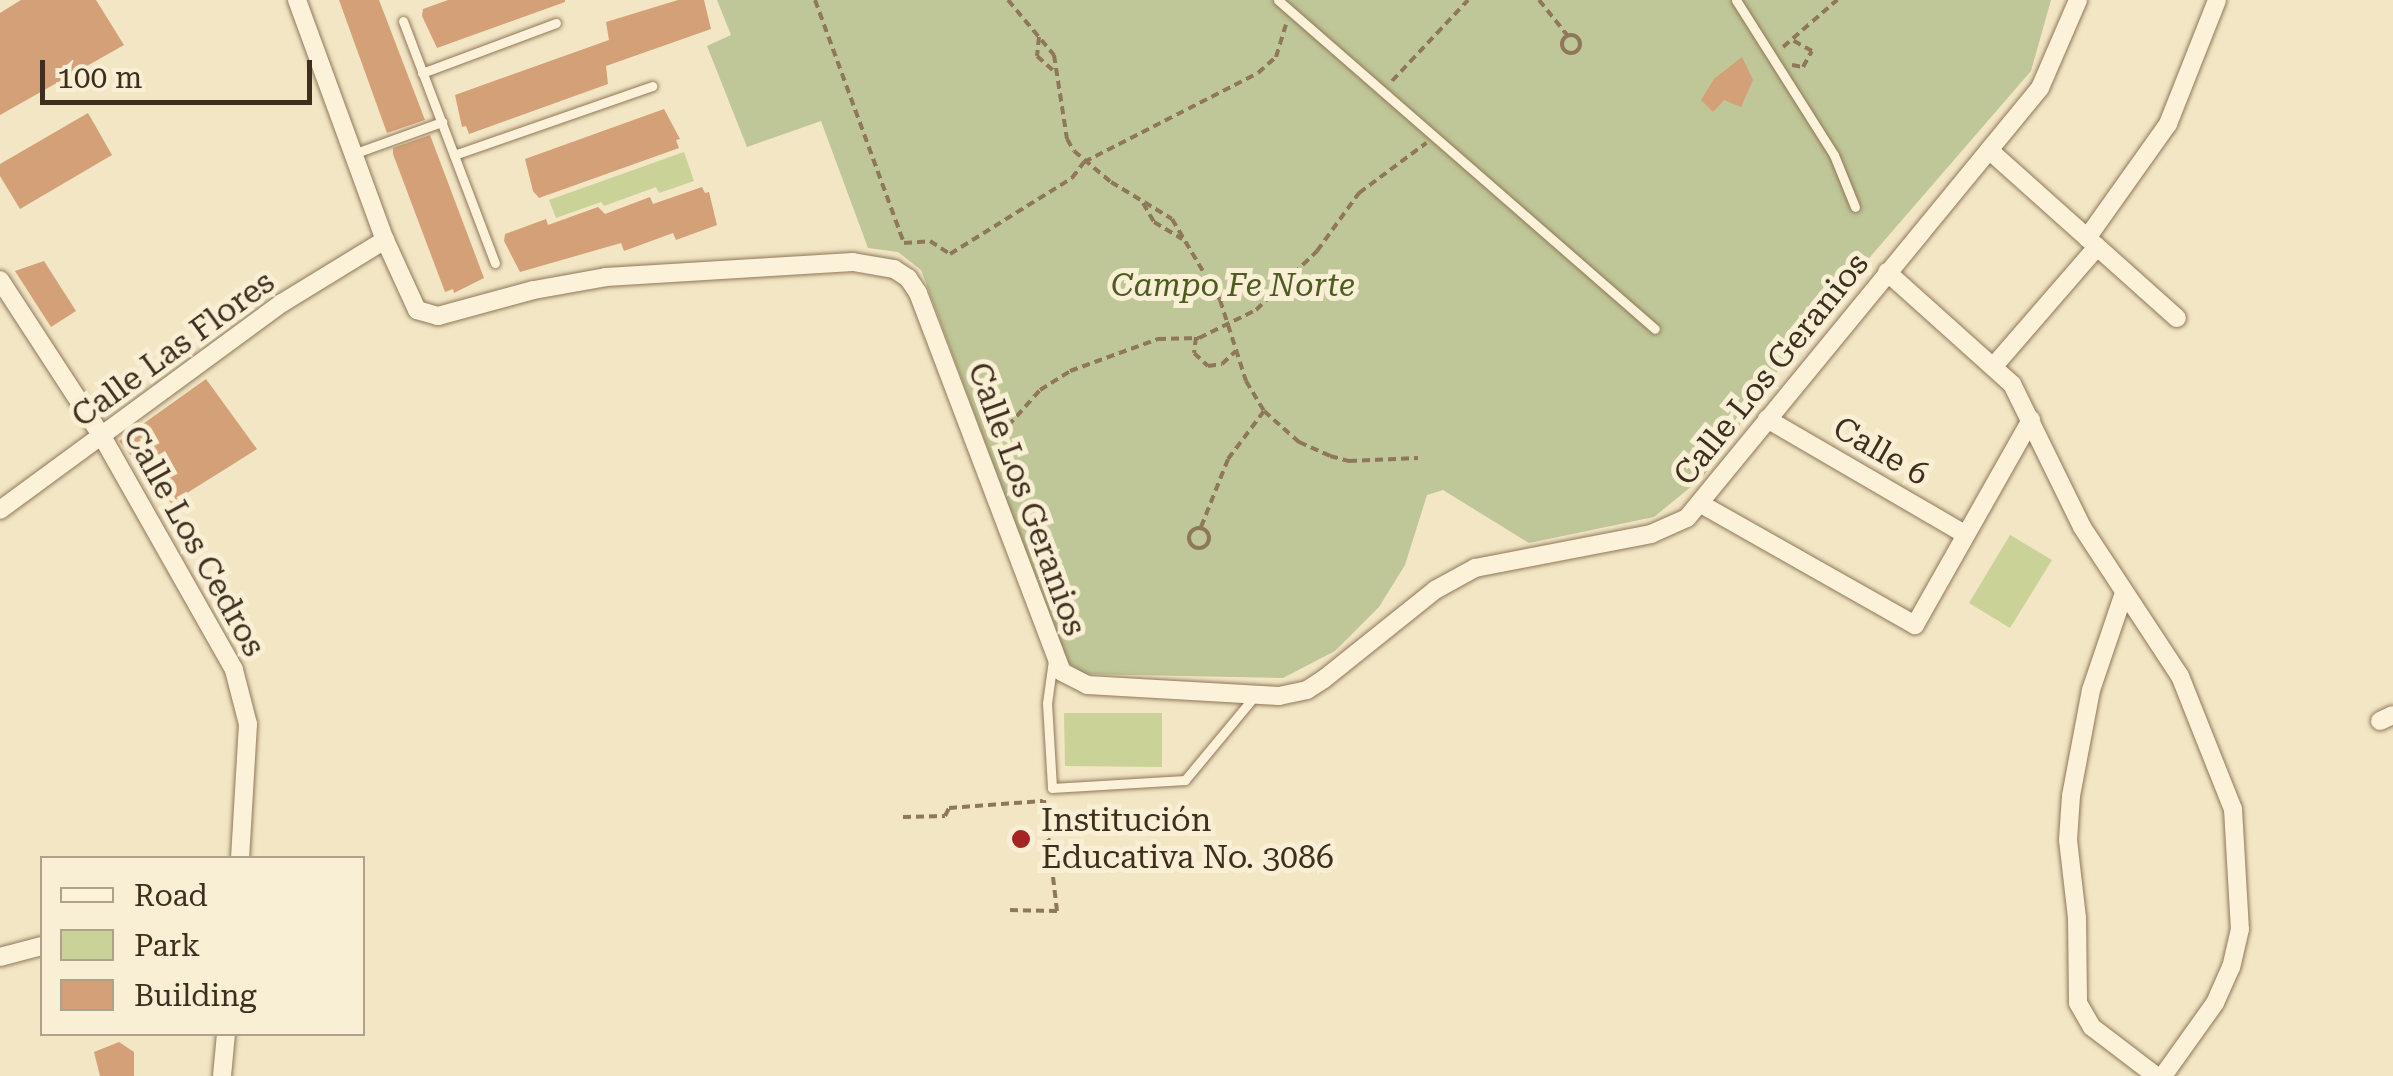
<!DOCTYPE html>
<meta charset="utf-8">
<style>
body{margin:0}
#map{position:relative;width:2393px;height:1076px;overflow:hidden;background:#f2e6c5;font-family:"Roboto Serif",serif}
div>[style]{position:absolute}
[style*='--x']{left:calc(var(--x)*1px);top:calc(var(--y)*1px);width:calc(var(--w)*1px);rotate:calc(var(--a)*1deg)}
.green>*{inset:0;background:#cad297}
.cemetery>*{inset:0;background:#bfc697}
.building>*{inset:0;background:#d3a078}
.path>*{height:4px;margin-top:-2px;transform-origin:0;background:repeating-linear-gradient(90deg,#8f7759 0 8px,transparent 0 13px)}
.path>.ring{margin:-2px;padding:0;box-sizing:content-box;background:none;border:4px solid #8f7759;border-radius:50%}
.roads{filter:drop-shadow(0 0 2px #8f7759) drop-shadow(0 0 2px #8f7759)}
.lane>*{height:9px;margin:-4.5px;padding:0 4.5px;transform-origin:4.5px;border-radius:4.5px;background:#fcf2d9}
.street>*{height:18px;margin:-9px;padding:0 9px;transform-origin:9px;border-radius:9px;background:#fcf2d9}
.dots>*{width:28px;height:28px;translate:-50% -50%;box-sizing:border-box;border:5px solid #f9efd5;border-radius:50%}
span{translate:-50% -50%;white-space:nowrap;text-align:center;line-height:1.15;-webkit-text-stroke:10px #f9efd5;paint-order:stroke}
.park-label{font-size:32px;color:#4d5c23;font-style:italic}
.street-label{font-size:32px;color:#3e2e1e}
.poi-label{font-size:32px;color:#3e2e1e}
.left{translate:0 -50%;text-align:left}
.legend{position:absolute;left:40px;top:856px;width:325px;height:180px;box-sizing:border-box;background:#f9efd5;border:2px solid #aea28c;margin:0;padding:12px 18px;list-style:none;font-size:30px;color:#3e2e1e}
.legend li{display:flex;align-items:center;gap:20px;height:50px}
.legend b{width:50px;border:2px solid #aea28c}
.scale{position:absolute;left:40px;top:60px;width:272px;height:45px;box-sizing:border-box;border:5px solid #3e2e1e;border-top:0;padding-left:12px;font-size:30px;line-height:35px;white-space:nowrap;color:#3e2e1e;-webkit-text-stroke:8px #f9efd5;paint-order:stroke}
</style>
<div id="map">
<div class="green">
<i style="clip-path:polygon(684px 152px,694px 181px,659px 193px,656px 187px,604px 206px,601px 202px,556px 218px,549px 200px)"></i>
<i style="clip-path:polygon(2010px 535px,2052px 560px,2010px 628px,1969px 603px)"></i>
<i style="clip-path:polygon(1064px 713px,1162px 713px,1162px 767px,1065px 766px)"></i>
</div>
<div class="cemetery">
<i style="clip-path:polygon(717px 0,2051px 0,2031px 71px,1806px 331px,1703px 477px,1654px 517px,1529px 543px,1443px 490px,1427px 495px,1405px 565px,1379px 607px,1335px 651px,1283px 678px,1084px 674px,1067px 662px,921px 270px,898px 252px,868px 248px,821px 121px,747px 147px,707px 46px,731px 35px)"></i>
</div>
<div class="building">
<i style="clip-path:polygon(21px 0,96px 0,124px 45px,0 115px,0 13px)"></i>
<i style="clip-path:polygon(339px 0,379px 0,425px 120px,387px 133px)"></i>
<i style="clip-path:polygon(448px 0,565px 0,565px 2px,437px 48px,422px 16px,423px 9px)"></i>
<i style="clip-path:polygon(678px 0,704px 0,711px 29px,606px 66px,608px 84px,469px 134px,466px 126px,462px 127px,455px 95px,609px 40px,606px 22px)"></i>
<i style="clip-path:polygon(1742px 57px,1753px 80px,1741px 107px,1724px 100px,1713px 112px,1701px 100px,1714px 79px)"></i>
<i style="clip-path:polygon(664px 109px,680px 139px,676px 140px,679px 148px,539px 198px,533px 191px,525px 159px)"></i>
<i style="clip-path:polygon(88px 113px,112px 155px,20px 209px,0 176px,0 164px)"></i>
<i style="clip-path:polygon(430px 135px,484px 278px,454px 293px,453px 289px,445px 292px,393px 154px,393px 148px)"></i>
<i style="clip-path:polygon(702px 187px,705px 193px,709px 192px,717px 225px,676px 240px,673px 233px,624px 251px,621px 243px,520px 272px,504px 241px,505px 234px,546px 219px,548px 225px,598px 207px,605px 214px,650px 197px,653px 204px)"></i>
<i style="clip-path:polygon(44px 261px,76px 311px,51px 327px,15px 271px)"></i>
<i style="clip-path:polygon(206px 379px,257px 449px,171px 503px,119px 441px)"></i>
<i style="clip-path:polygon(119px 1042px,134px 1052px,134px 1076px,100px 1076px,94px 1052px)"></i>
</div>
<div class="path">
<i style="--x:815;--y:0;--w:259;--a:69.9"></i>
<i style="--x:904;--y:243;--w:26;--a:-4"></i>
<i style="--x:930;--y:241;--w:24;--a:33"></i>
<i style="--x:950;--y:254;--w:144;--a:-31.9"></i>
<i style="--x:1072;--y:178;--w:20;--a:-53"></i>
<i style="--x:1084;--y:162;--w:195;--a:-27.1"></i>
<i style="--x:1258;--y:73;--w:24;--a:-42"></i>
<i style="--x:1276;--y:57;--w:34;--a:-73"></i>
<i style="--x:1008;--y:0;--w:72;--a:50.1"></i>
<i style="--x:1054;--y:55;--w:85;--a:81.2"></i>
<i style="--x:1067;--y:139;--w:14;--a:60"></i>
<i style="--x:1074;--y:151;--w:48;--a:40"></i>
<i style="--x:1111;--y:182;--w:71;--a:31.2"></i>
<i style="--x:1172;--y:219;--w:94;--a:59.3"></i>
<i style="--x:1220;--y:300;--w:85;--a:72.2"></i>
<i style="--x:1246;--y:381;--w:35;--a:59"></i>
<i style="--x:1264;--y:411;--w:47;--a:41.5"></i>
<i style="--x:1299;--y:442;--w:34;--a:24"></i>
<i style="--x:1330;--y:456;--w:20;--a:15"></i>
<i style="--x:1349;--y:461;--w:69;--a:-2.5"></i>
<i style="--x:1539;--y:0;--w:45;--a:51.3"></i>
<i class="ring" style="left:1562px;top:35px;width:14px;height:14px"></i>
<i style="--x:1039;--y:37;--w:19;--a:96"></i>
<i style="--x:1037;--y:56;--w:24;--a:42"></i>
<i style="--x:1783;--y:47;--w:72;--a:-41"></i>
<i style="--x:1792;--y:65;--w:11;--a:10"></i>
<i style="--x:1803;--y:67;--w:18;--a:-61"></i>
<i style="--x:1812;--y:51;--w:23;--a:-151"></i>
<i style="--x:1392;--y:81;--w:111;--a:-46.8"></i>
<i style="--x:1143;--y:203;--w:22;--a:60"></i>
<i style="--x:1154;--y:222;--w:33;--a:31"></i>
<i style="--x:1196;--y:337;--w:16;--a:97"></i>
<i style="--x:1194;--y:353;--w:19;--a:43"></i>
<i style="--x:1208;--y:366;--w:14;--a:-8"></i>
<i style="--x:1222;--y:364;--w:19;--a:-43"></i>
<i style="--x:1008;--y:426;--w:48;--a:-48.4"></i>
<i style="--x:1040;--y:390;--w:36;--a:-32"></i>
<i style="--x:1070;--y:371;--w:94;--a:-20"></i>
<i style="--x:1158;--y:339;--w:41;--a:-1.4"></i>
<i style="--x:1199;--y:338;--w:64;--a:-26.2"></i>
<i style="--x:1256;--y:310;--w:85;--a:-44"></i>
<i style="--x:1317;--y:251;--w:72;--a:-54.1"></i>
<i style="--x:1359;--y:193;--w:84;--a:-36.7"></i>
<i style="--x:1201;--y:527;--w:73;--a:-68.3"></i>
<i style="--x:1228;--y:459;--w:60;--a:-53.1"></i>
<i class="ring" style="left:1189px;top:528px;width:16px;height:16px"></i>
<i style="--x:903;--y:817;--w:42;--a:-1.4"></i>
<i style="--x:945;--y:816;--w:9;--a:-63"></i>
<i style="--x:949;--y:808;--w:94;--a:-4.3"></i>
<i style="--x:1010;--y:910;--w:47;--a:1.2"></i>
<i style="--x:1057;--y:911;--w:112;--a:-96.7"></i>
</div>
<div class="roads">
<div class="lane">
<i style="--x:1278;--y:0;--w:500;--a:41.11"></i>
<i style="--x:1736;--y:0;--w:183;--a:57.7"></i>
<i style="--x:1834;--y:155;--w:56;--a:68"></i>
<i style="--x:403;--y:21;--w:259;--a:69.2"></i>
<i style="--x:422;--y:73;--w:143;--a:-20.5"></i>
<i style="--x:353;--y:154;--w:95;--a:-19.8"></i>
<i style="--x:454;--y:155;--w:210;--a:-19.2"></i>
<i style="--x:1053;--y:660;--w:43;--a:97.9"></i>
<i style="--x:1047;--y:703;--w:85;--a:86.6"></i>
<i style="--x:1052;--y:788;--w:133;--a:-3.4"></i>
<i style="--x:1185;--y:780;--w:108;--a:-50.3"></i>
</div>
<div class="street">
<i style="--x:297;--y:0;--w:256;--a:69.9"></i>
<i style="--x:385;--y:240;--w:77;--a:65.4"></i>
<i style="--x:417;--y:310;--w:22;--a:16"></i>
<i style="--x:438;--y:316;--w:99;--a:-15.2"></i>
<i style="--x:534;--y:290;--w:73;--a:-10.2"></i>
<i style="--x:606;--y:277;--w:247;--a:-3.5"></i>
<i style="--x:853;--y:262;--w:42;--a:9.7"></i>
<i style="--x:894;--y:269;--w:17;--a:33"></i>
<i style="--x:908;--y:278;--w:18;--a:56"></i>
<i style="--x:918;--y:293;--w:405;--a:69.2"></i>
<i style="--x:1062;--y:672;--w:28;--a:27"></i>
<i style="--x:1087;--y:685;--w:192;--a:3.3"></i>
<i style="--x:1279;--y:696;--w:29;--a:-12"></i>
<i style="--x:1307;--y:690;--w:20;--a:-33"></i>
<i style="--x:1324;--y:679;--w:142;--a:-38.7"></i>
<i style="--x:1435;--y:590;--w:46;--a:-28.8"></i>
<i style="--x:1475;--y:568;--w:179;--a:-10.9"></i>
<i style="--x:1651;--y:534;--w:39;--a:-24"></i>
<i style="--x:1687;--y:518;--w:556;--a:-50.62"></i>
<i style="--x:2040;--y:88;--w:96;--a:-66.6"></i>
<i style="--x:1989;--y:150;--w:252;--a:41.8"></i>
<i style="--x:2087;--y:238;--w:140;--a:-54.6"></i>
<i style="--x:2168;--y:124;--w:133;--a:-68.4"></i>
<i style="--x:1887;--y:272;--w:168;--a:41.9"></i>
<i style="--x:2012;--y:384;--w:159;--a:63.9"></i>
<i style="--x:2082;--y:527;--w:178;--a:56.7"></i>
<i style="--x:2180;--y:676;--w:143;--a:68.3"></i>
<i style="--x:2233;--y:809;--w:120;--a:86.7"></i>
<i style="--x:2240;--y:929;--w:39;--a:103"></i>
<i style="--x:2231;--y:967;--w:39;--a:114"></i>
<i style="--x:2215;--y:1003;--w:90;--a:125.5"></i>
<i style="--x:0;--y:280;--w:189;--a:56.9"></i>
<i style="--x:103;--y:438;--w:266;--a:60.5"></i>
<i style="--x:234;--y:670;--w:56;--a:75.5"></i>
<i style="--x:248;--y:724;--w:134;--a:93.4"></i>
<i style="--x:1993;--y:367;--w:159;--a:-49.1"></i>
<i style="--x:1767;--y:419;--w:230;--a:30.2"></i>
<i style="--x:1701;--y:504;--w:246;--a:29.5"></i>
<i style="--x:1915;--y:625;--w:236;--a:-60.5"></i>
<i style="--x:0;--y:510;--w:350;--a:-36.3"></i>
<i style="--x:282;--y:303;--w:121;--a:-31.5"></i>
<i style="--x:2124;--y:593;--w:102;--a:108.8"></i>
<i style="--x:2091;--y:690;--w:108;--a:100.7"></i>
<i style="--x:2071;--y:796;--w:44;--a:93.9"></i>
<i style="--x:2068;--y:840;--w:79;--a:83.4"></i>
<i style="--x:2077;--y:918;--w:85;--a:89.3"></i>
<i style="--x:2078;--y:1003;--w:28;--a:60"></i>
<i style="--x:2092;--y:1027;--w:81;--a:37.4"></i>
<i style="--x:2380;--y:721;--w:14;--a:-25"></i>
<i style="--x:0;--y:957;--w:43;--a:-14.7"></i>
<i style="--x:222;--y:1076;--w:42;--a:-84.6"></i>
</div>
</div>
<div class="dots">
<i style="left:1021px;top:839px;background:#a42523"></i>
</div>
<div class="park-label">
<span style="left:1233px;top:285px">Campo Fe Norte</span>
</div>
<div class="street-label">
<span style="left:173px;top:349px;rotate:-36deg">Calle Las Flores</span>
<span style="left:1771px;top:369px;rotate:-51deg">Calle Los Geranios</span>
<span style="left:1881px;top:451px;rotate:30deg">Calle 6</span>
<span style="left:1027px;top:499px;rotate:70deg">Calle Los Geranios</span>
<span style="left:194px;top:541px;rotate:61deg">Calle Los Cedros</span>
</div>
<div class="poi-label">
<span class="left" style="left:1041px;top:839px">Institución<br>Educativa No. 3086</span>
</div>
<ul class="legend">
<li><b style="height:12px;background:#fcf2d9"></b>Road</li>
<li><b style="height:28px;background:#cad297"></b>Park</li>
<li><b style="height:28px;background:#d3a078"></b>Building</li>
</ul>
<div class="scale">100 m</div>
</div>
